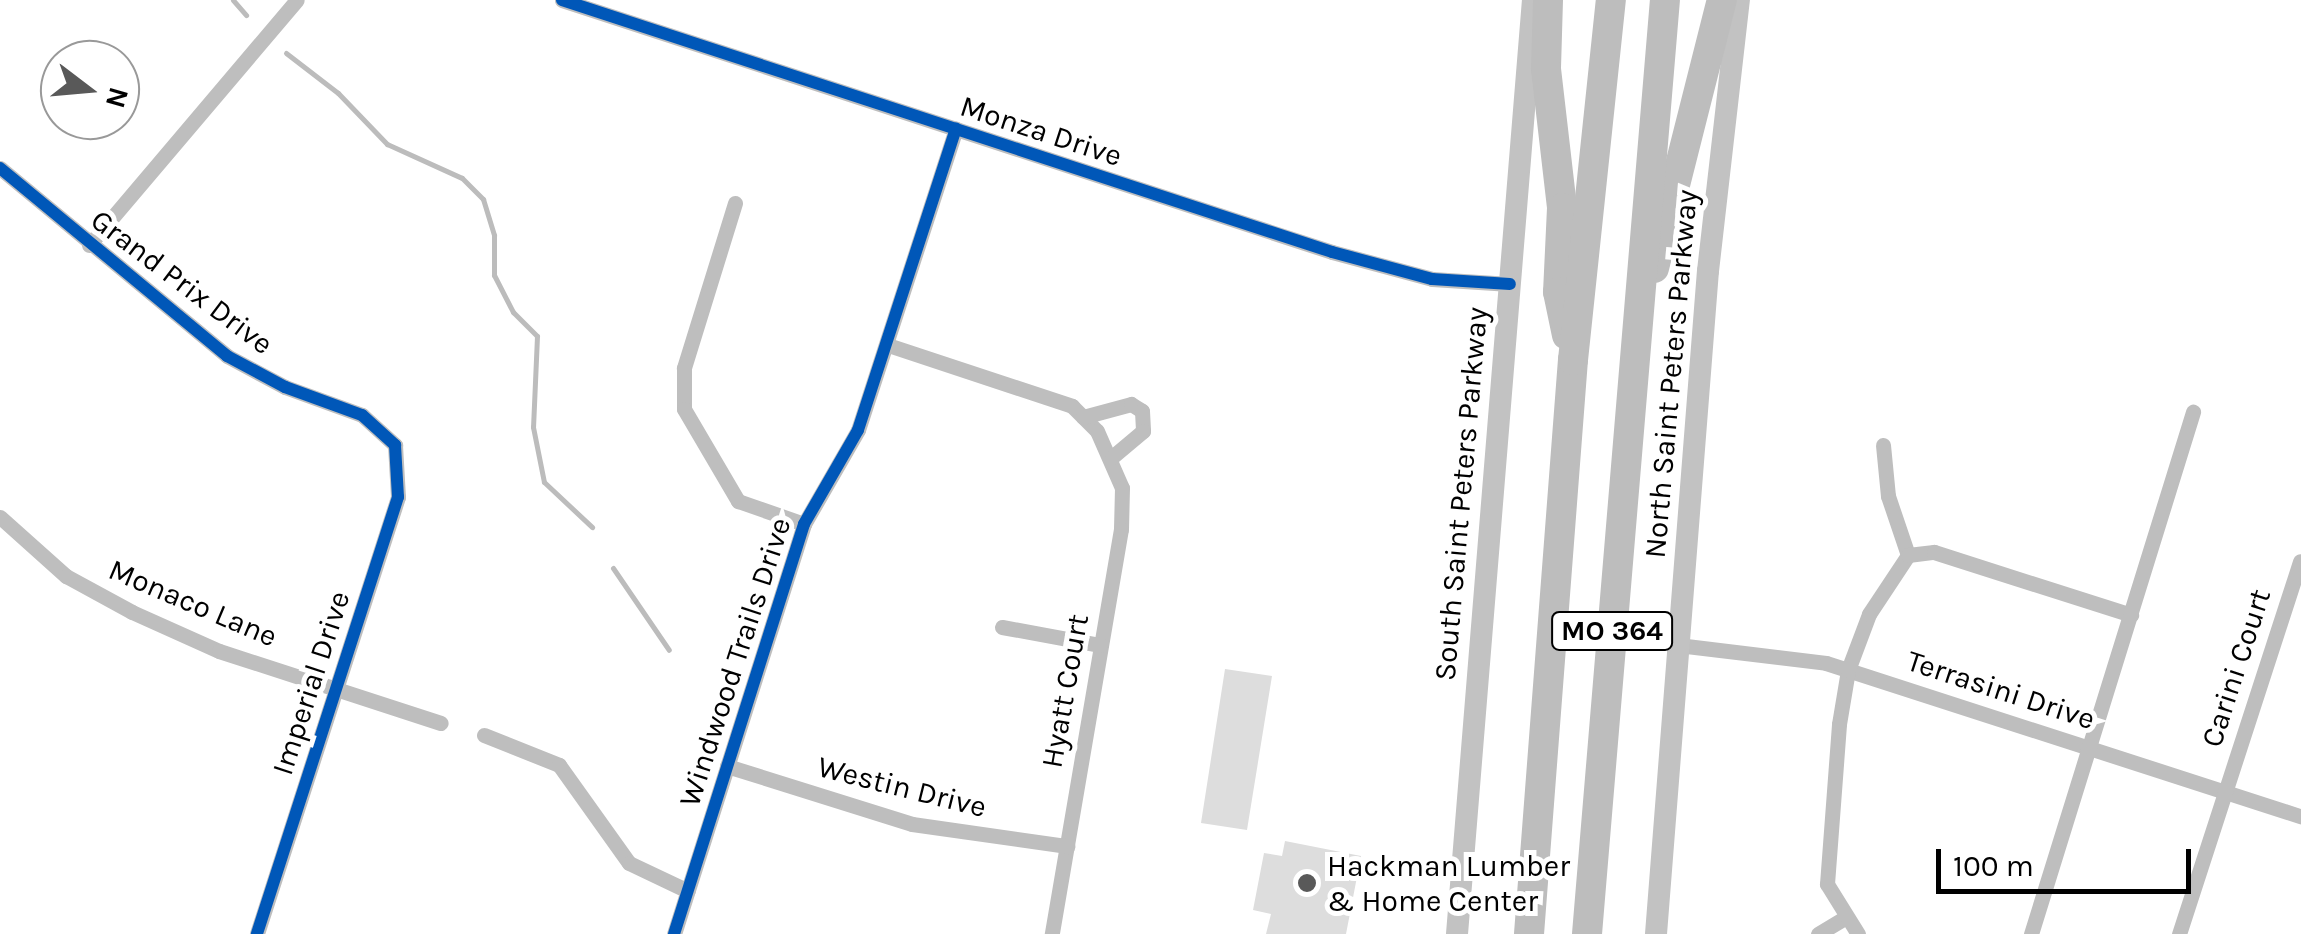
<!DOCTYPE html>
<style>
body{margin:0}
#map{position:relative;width:2301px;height:934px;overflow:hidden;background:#fff;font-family:Karla,sans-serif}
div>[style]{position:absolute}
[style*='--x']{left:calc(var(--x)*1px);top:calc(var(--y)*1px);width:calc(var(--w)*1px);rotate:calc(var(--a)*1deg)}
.stream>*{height:5px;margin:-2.5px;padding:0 2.5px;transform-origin:2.5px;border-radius:2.5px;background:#bcbcbc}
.building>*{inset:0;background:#ddd}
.minor>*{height:15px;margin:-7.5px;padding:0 7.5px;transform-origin:7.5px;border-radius:7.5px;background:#bebebe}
.secondary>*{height:22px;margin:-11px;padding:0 11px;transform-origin:11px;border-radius:11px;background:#c2c2c2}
.motorway>*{height:30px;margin:-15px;padding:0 15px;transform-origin:15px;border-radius:15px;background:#bdbdbd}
.cycleway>*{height:12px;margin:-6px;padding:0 6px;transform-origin:6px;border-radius:6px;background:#0057b8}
.dots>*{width:28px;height:28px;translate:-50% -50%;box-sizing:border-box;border:5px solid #fff;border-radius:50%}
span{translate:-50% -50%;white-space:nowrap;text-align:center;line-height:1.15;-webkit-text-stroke:10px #fff;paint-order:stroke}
.shield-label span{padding:2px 8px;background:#fff;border:2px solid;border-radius:8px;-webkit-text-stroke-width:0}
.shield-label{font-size:28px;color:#000;font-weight:700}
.street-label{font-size:30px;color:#000}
.poi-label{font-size:30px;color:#000}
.left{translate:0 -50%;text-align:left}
.north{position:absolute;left:40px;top:40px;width:100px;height:100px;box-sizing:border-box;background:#fff;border:2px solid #999;border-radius:50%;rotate:106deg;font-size:28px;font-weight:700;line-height:40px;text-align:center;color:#000}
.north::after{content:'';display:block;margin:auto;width:35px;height:45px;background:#595959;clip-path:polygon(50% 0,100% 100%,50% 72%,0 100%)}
.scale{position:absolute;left:1936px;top:849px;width:255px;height:45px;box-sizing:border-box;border:5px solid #000;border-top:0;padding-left:12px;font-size:30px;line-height:35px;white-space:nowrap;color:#000;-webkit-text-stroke:8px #fff;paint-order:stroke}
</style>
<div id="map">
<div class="stream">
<i style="--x:233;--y:0;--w:20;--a:49"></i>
<i style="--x:286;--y:53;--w:66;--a:37.6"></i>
<i style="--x:338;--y:93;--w:71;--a:46.1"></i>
<i style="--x:387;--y:144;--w:82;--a:24.4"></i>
<i style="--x:462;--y:178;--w:30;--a:45"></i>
<i style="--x:483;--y:199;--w:38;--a:73"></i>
<i style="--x:494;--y:235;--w:40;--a:90"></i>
<i style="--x:494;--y:275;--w:42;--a:62.8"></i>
<i style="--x:513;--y:312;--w:34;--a:45"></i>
<i style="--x:537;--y:336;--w:91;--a:92.5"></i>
<i style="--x:533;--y:427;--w:56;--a:78.7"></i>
<i style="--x:544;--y:482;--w:66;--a:43.2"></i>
<i style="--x:613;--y:568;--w:99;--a:55.7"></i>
</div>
<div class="building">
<i style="clip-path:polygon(1225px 669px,1272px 676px,1247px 830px,1201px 823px)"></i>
<i style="clip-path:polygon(1285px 841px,1361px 856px,1346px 934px,1266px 934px,1271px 914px,1253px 910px,1264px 853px,1282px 856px)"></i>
</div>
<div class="minor">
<i style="--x:562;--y:0;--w:810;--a:18.12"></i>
<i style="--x:1332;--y:252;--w:104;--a:15.1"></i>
<i style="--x:1432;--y:279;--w:78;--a:3.7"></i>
<i style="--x:0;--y:168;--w:295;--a:39.6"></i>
<i style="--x:227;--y:356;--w:66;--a:28.1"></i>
<i style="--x:285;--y:387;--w:82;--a:20"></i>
<i style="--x:362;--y:415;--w:45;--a:42.3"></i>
<i style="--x:395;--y:445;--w:52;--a:86.7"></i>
<i style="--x:398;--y:497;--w:459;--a:107.9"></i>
<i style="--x:735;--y:203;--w:173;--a:107.2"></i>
<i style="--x:684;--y:368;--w:41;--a:90"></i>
<i style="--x:684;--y:409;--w:107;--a:59.6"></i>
<i style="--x:738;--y:501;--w:70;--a:19.2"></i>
<i style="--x:89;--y:245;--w:321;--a:-49.7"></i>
<i style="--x:888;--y:345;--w:194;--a:18.3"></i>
<i style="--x:1072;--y:406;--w:35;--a:45"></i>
<i style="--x:1097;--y:431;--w:62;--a:66.3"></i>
<i style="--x:1122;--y:488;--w:41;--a:91.4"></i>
<i style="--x:1121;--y:529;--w:411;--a:99.7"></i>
<i style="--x:1083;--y:417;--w:50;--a:-15.2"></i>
<i style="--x:1131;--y:404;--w:13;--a:32"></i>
<i style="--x:1142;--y:411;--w:20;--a:87"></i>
<i style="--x:1143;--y:431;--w:40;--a:140"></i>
<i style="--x:1883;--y:445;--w:51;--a:84.4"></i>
<i style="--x:1888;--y:496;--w:62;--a:71.3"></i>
<i style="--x:0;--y:517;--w:89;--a:41.8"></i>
<i style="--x:66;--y:576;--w:75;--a:28.6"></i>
<i style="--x:132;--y:612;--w:95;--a:24.1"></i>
<i style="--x:219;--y:651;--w:233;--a:18"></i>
<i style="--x:1002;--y:627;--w:100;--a:10.4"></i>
<i style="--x:1678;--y:645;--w:149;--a:6.9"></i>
<i style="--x:1826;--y:663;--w:499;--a:17.9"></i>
<i style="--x:484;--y:735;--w:81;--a:21.8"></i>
<i style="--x:559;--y:765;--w:120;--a:54.5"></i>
<i style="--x:629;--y:863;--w:65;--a:25.4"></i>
<i style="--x:727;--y:766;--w:194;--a:17.4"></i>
<i style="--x:912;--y:824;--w:157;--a:8.1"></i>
<i style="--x:674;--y:934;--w:430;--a:-72.4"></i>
<i style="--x:804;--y:524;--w:108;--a:-60.1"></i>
<i style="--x:858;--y:430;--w:317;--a:-72"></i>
<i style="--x:1818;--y:934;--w:31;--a:-31"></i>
<i style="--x:1858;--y:934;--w:59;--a:-121.8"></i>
<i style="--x:1827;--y:884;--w:160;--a:-85.7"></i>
<i style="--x:1839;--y:724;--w:55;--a:-80.5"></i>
<i style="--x:1848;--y:670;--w:60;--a:-69.4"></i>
<i style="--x:1869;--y:614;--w:71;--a:-56.5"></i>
<i style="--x:1908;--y:555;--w:26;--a:-7"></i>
<i style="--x:1934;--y:552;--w:207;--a:17.7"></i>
<i style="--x:2031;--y:934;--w:547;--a:-72.76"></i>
<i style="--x:2179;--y:934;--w:392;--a:-72"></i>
</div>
<div class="secondary">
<i style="--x:1457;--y:934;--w:937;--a:-85.35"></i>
<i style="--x:1656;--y:934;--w:665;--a:-85.52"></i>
<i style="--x:1708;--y:271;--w:273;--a:-83.5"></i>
</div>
<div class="motorway">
<i style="--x:1548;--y:0;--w:69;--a:91.7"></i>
<i style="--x:1546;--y:69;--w:140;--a:83.4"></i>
<i style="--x:1562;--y:208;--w:84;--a:92.7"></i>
<i style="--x:1558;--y:292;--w:44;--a:78.2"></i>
<i style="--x:1654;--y:268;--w:276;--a:-75.8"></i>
<i style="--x:1529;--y:934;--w:576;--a:-85.62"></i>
<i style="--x:1573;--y:360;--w:362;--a:-84"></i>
<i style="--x:1587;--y:934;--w:937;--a:-85.23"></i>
</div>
<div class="cycleway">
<i style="--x:562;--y:0;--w:810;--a:18.12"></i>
<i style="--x:1332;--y:252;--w:104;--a:15.1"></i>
<i style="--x:1432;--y:279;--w:78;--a:3.7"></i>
<i style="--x:0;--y:168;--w:295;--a:39.6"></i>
<i style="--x:227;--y:356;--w:66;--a:28.1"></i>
<i style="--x:285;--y:387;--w:82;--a:20"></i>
<i style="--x:362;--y:415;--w:45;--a:42.3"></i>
<i style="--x:395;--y:445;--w:52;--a:86.7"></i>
<i style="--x:398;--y:497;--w:459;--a:107.9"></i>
<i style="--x:674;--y:934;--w:430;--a:-72.4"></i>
<i style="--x:804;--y:524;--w:108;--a:-60.1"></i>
<i style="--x:858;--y:430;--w:317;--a:-72"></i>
</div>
<div class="dots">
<i style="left:1307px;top:883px;background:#595959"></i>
</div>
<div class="shield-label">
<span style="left:1612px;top:631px">MO 364</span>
</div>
<div class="street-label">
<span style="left:1041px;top:131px;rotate:18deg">Monza Drive</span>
<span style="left:182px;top:282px;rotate:37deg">Grand Prix Drive</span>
<span style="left:1671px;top:374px;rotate:-85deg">North Saint Peters Parkway</span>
<span style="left:1461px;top:494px;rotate:-85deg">South Saint Peters Parkway</span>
<span style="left:193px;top:603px;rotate:23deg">Monaco Lane</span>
<span style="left:735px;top:662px;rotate:-72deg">Windwood Trails Drive</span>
<span style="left:2236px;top:668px;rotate:-72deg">Carini Court</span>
<span style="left:311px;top:683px;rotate:-72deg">Imperial Drive</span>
<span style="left:2001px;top:690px;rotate:18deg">Terrasini Drive</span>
<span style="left:1065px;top:691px;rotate:-80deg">Hyatt Court</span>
<span style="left:902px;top:787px;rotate:14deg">Westin Drive</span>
</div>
<div class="poi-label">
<span class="left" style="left:1327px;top:883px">Hackman Lumber<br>&amp; Home Center</span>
</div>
<div class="north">N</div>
<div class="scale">100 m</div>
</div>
